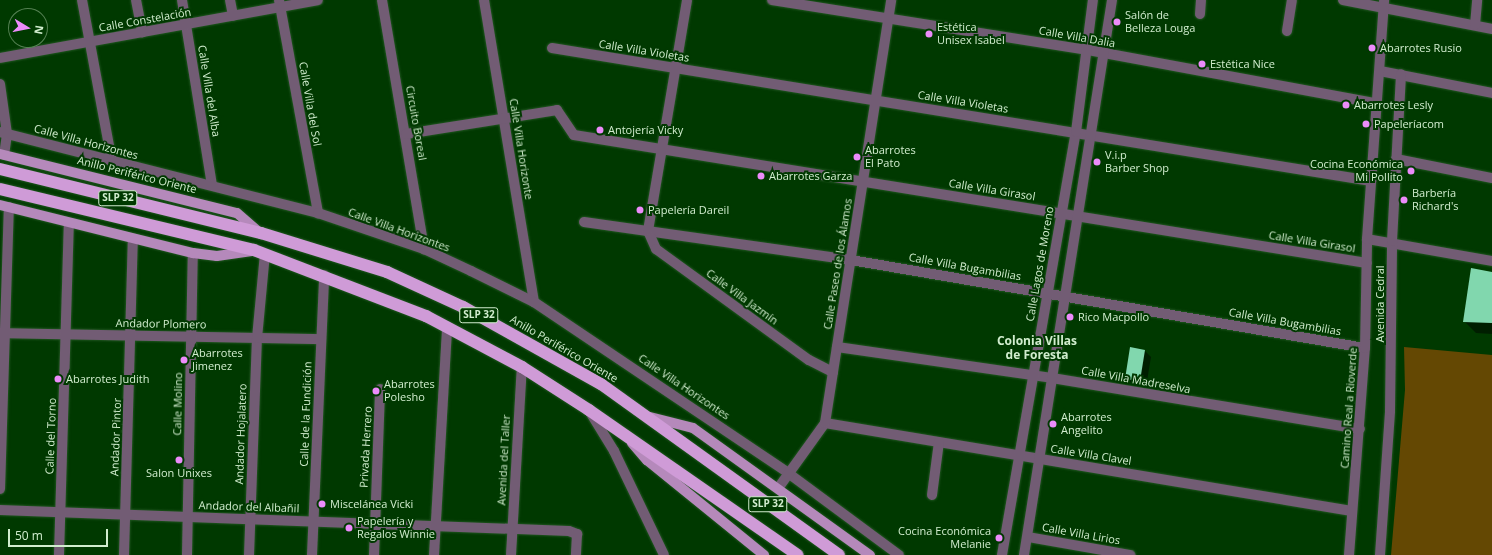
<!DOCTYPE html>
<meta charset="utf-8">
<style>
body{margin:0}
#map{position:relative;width:1492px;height:555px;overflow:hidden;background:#003900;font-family:"Open Sans",sans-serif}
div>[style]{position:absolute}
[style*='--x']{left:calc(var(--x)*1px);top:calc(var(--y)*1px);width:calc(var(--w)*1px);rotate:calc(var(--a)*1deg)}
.green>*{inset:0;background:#644803}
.shadow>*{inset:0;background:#0007}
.building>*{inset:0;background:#81d7ae}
.roads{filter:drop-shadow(0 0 1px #215621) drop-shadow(0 0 1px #215621)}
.minor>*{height:10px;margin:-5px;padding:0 5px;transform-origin:5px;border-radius:5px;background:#725c74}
.major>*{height:10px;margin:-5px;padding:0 5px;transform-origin:5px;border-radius:5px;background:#b589bb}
.highway>*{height:12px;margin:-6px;padding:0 6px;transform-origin:6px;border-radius:6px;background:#cf9bd7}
.dots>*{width:11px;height:11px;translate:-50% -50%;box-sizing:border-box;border:2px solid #003900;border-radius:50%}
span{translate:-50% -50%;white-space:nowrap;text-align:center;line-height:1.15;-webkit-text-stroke:4px #003900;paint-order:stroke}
.shield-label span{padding:1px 3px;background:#003900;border:1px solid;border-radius:3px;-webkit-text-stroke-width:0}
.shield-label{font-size:10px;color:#d1edce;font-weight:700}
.poi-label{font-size:11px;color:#d1edce}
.left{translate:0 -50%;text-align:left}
.right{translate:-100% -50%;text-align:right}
.street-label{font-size:11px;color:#d1edce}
.neighbourhood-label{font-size:12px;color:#d1edce;font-weight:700}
.north{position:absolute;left:8px;top:8px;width:40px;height:40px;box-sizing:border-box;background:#003900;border:1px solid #548152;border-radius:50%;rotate:100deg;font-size:11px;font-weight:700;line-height:16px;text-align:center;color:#d1edce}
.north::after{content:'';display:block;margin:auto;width:14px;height:18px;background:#ec8cfa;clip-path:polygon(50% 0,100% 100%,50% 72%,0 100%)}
.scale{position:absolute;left:8px;top:529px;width:100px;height:18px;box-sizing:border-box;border:2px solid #d1edce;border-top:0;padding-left:5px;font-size:12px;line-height:14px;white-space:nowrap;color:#d1edce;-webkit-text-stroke:3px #003900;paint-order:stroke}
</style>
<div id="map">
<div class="green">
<i style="clip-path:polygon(1404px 347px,1492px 355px,1492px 555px,1391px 555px,1405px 390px)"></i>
</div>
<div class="shadow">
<i style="clip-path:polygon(1492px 273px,1492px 334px,1476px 333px,1464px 321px)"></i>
<i style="clip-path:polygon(1145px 351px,1151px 357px,1146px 387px,1132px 384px,1126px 378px)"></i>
</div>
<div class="building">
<i style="clip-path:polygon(1471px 268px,1492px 272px,1492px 323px,1463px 322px)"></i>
<i style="clip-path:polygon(1130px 347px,1145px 350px,1140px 381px,1125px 379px)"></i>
</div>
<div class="roads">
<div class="minor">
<i style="--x:82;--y:0;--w:165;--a:79.5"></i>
<i style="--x:136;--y:0;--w:33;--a:79"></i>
<i style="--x:182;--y:0;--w:187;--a:80.8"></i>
<i style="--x:230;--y:0;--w:16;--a:79"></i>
<i style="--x:279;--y:0;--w:217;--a:79.6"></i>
<i style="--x:382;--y:0;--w:253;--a:80.4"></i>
<i style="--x:484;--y:0;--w:306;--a:80.6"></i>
<i style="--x:772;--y:0;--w:320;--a:9"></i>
<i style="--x:1088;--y:50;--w:295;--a:10.5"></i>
<i style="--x:1343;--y:0;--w:152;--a:11"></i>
<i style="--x:1200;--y:14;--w:14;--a:-86"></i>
<i style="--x:1475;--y:25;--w:25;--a:-85"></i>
<i style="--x:1287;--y:31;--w:31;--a:-81"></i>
<i style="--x:552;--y:48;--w:830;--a:9.22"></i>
<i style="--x:0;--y:58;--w:323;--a:-10.3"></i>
<i style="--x:1380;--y:71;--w:114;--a:11.1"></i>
<i style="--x:0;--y:84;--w:50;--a:82"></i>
<i style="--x:7;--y:134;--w:21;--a:98"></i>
<i style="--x:0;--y:132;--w:328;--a:14.3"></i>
<i style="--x:318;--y:213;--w:112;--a:18.8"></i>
<i style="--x:424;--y:249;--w:52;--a:25.1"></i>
<i style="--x:471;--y:271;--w:70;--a:26.2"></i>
<i style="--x:534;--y:302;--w:306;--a:33.9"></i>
<i style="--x:788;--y:473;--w:138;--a:36.5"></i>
<i style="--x:406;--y:134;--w:153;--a:-9"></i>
<i style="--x:557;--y:110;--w:30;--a:56"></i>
<i style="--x:574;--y:135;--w:803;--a:9.17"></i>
<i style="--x:1396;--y:159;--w:98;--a:11.2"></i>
<i style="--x:584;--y:222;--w:270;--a:8.1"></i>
<i style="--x:851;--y:260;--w:521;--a:9.72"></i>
<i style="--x:648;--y:231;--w:20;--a:66"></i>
<i style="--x:656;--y:249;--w:189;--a:36"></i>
<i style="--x:809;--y:360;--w:27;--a:27"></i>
<i style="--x:648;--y:231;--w:234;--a:-80.4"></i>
<i style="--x:1367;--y:239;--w:127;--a:10"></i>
<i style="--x:0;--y:333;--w:321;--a:1.1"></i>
<i style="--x:837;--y:347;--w:217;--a:8.2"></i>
<i style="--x:1052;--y:378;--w:312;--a:9.4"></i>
<i style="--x:590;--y:412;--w:46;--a:58.4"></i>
<i style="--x:614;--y:451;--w:115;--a:64.3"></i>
<i style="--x:825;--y:423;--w:534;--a:9.48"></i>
<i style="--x:779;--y:487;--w:79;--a:-54.3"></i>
<i style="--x:825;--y:423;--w:428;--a:-81.1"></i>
<i style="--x:0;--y:489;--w:282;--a:-88.2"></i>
<i style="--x:932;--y:495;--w:53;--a:-82.5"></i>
<i style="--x:0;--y:510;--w:569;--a:2.11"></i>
<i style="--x:569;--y:531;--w:9;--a:21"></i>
<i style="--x:577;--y:534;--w:21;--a:93"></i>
<i style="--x:1028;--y:537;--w:104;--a:10"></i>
<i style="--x:59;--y:555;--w:332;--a:-88.3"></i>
<i style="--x:124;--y:555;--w:316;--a:-88.4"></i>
<i style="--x:187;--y:555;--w:302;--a:-88.9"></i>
<i style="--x:249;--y:555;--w:217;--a:-87.9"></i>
<i style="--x:257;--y:338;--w:84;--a:-84.6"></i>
<i style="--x:312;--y:555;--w:280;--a:-87.5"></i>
<i style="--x:374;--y:555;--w:166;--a:-87.9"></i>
<i style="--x:434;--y:555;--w:227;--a:-86.7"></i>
<i style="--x:511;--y:555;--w:188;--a:-86.7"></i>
<i style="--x:1002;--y:555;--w:429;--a:-80.1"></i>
<i style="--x:1076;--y:132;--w:133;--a:-82.7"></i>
<i style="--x:1024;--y:555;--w:562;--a:-80.99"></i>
<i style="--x:1349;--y:555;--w:208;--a:-85.6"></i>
<i style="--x:1365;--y:348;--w:109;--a:-88.9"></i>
<i style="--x:1367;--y:239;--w:240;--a:-85.9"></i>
<i style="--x:1380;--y:555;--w:144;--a:-86"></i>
<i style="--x:1390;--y:411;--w:170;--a:-89.3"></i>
<i style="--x:1392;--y:241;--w:167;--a:-86.9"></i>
</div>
<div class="major">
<i style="--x:0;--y:154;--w:244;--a:14"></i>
<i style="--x:237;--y:213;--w:29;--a:41"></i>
<i style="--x:0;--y:205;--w:199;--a:14"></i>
<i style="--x:193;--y:253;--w:24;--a:7"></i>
<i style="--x:217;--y:256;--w:35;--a:-8"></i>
<i style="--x:650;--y:417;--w:44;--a:14.3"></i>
<i style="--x:693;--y:428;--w:218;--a:35.7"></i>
<i style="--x:632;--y:443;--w:23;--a:49"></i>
<i style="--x:647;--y:460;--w:151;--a:39.1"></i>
</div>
<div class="highway">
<i style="--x:0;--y:169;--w:269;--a:13.8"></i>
<i style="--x:261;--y:233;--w:132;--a:17.2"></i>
<i style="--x:387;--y:272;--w:84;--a:24.7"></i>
<i style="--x:463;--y:307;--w:158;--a:29.2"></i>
<i style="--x:601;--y:384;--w:293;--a:35.7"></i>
<i style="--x:0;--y:189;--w:261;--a:13.5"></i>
<i style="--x:254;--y:250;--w:184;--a:21"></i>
<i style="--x:426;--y:316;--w:109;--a:28"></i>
<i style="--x:522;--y:367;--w:80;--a:32.7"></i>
<i style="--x:589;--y:410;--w:254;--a:34.8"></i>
</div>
</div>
<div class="dots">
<i style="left:1117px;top:22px;background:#ec8cfa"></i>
<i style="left:929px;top:34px;background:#ec8cfa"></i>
<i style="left:1372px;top:48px;background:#ec8cfa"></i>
<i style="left:1202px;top:64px;background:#ec8cfa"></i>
<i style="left:1346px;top:105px;background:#ec8cfa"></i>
<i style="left:1366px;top:124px;background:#ec8cfa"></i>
<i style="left:600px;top:130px;background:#ec8cfa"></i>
<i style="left:857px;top:157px;background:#ec8cfa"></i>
<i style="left:1097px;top:162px;background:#ec8cfa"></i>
<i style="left:1411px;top:171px;background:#ec8cfa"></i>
<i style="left:761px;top:176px;background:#ec8cfa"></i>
<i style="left:1404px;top:200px;background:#ec8cfa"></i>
<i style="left:640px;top:210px;background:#ec8cfa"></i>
<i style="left:1070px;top:317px;background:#ec8cfa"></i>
<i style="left:184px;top:360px;background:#ec8cfa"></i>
<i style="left:58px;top:379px;background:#ec8cfa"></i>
<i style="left:376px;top:391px;background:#ec8cfa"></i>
<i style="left:1053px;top:424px;background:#ec8cfa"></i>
<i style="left:179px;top:460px;background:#ec8cfa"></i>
<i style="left:322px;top:504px;background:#ec8cfa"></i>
<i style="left:349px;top:528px;background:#ec8cfa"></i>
<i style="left:999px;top:538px;background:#ec8cfa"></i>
</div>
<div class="shield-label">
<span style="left:118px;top:198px">SLP 32</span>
<span style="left:479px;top:315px">SLP 32</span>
<span style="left:768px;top:504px">SLP 32</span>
</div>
<div class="poi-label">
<span class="left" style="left:1125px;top:22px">Salón de<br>Belleza Louga</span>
<span class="left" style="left:937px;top:34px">Estética<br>Unisex Isabel</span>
<span class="left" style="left:1380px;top:48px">Abarrotes Rusio</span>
<span class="left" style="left:1210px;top:64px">Estética Nice</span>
<span class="left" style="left:1354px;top:105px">Abarrotes Lesly</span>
<span class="left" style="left:1374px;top:124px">Papeleríacom</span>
<span class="left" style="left:608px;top:130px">Antojería Vicky</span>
<span class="left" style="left:865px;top:157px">Abarrotes<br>El Pato</span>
<span class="left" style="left:1105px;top:162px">V.i.p<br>Barber Shop</span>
<span class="right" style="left:1403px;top:171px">Cocina Económica<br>Mi Pollito</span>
<span class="left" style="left:769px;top:176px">Abarrotes Garza</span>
<span class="left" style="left:1412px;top:200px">Barbería<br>Richard's</span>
<span class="left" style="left:648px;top:210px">Papelería Dareil</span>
<span class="left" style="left:1078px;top:317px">Rico Macpollo</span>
<span class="left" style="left:192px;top:360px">Abarrotes<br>Jimenez</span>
<span class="left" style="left:66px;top:379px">Abarrotes Judith</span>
<span class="left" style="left:384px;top:391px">Abarrotes<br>Polesho</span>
<span class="left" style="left:1061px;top:424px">Abarrotes<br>Angelito</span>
<span style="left:179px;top:473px">Salon Unixes</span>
<span class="left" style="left:330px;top:504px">Miscelánea Vicki</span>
<span class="left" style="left:357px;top:528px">Papelería y<br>Regalos Winnie</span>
<span class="right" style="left:991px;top:538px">Cocina Económica<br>Melanie</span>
</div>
<div class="street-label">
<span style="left:145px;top:20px;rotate:-10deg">Calle Constelación</span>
<span style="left:1077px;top:37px;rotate:10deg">Calle Villa Dalia</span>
<span style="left:644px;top:51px;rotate:9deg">Calle Villa Violetas</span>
<span style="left:209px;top:91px;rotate:81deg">Calle Villa del Alba</span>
<span style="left:963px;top:102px;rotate:9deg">Calle Villa Violetas</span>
<span style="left:310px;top:104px;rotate:80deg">Calle Villa del Sol</span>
<span style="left:416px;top:123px;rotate:80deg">Circuito Boreal</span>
<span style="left:86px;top:142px;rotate:15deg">Calle Villa Horizontes</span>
<span style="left:521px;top:149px;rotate:81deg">Calle Villa Horizonte</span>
<span style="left:137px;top:175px;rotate:14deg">Anillo Periférico Oriente</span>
<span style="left:992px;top:190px;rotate:9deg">Calle Villa Girasol</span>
<span style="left:399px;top:230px;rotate:20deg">Calle Villa Horizontes</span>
<span style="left:1312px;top:242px;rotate:9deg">Calle Villa Girasol</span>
<span style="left:838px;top:264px;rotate:-81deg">Calle Paseo de los Álamos</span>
<span style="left:1040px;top:264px;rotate:-80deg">Calle Lagos de Moreno</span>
<span style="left:965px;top:267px;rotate:10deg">Calle Villa Bugambilias</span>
<span style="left:742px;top:297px;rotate:36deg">Calle Villa Jazmín</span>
<span style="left:1380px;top:304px;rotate:-90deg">Avenida Cedral</span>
<span style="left:1285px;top:322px;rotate:10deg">Calle Villa Bugambilias</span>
<span style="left:161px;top:324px;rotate:1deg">Andador Plomero</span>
<span style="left:564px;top:349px;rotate:30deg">Anillo Periférico Oriente</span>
<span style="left:1136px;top:380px;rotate:10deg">Calle Villa Madreselva</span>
<span style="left:684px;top:387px;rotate:34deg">Calle Villa Horizontes</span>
<span style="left:178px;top:404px;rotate:-89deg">Calle Molino</span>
<span style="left:1349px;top:408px;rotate:-86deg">Camino Real a Rioverde</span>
<span style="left:306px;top:414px;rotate:-88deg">Calle de la Fundición</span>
<span style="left:241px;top:434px;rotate:-88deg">Andador Hojalatero</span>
<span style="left:51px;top:436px;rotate:-88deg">Calle del Torno</span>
<span style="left:116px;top:437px;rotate:-88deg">Andador Pintor</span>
<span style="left:366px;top:447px;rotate:-87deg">Privada Herrero</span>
<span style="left:1091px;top:455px;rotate:9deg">Calle Villa Clavel</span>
<span style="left:504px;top:460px;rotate:-87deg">Avenida del Taller</span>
<span style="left:249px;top:507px;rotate:2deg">Andador del Albañil</span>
<span style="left:1081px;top:534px;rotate:10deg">Calle Villa Lirios</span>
</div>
<div class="neighbourhood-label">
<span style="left:1037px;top:348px">Colonia Villas<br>de Foresta</span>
</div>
<div class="north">N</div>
<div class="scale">50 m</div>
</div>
